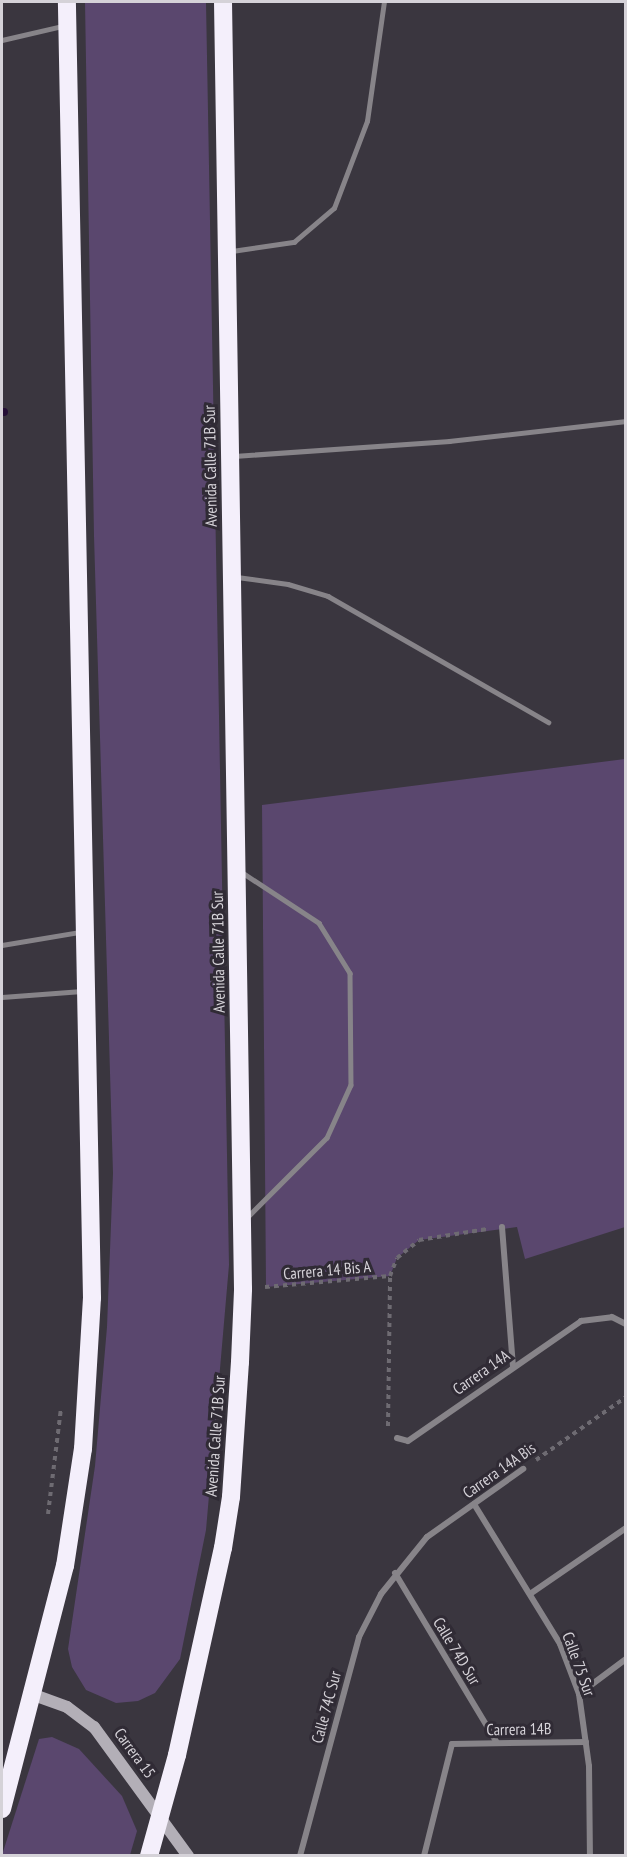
<!DOCTYPE html>
<style>
body{margin:0}
#map{position:relative;width:627px;height:1857px;overflow:hidden;background:#3a363f;font-family:"PT Sans Narrow",sans-serif}
div>[style]{position:absolute}
[style*='--x']{left:calc(var(--x)*1px);top:calc(var(--y)*1px);width:calc(var(--w)*1px);rotate:calc(var(--a)*1deg)}
.green>*{inset:0;background:#5a476e}
.stream>*{height:8px;margin:-4px;padding:0 4px;transform-origin:4px;border-radius:4px;background:#240f36}
.path>*{height:4px;margin-top:-2px;transform-origin:0;background:repeating-linear-gradient(90deg,#6e6b72 0 4.5px,transparent 0 9px)}
.lane>*{height:4.5px;margin:-2.25px;padding:0 2.25px;transform-origin:2.25px;border-radius:2.25px;background:#878489}
.street>*{height:6px;margin:-3px;padding:0 3px;transform-origin:3px;border-radius:3px;background:#878489}
.secondary>*{height:12px;margin:-6px;padding:0 6px;transform-origin:6px;border-radius:6px;background:#b3afb7}
.highway>*{height:18px;margin:-9px;padding:0 9px;transform-origin:9px;border-radius:9px;background:#f4effb}
span{translate:-50% -50%;white-space:nowrap;text-align:center;line-height:1.15;-webkit-text-stroke:6px #302b35;paint-order:stroke}
.street-label{font-size:16px;color:#d5d2d8}
.frame{position:absolute;inset:0;border:3px solid #d5d2d8;pointer-events:none}
</style>
<div id="map">
<div class="green">
<i style="clip-path:polygon(85px 2px,206px 2px,229px 1265px,206px 1530px,180px 1659px,155px 1693px,138px 1701px,116px 1703px,86px 1690px,72px 1667px,68px 1649px,95px 1466px,107px 1327px,113px 1173px,94px 536px)"></i>
<i style="clip-path:polygon(625px 759px,625px 1227px,525px 1259px,517px 1227px,419px 1240px,397px 1258px,390px 1276px,266px 1287px,262px 805px)"></i>
<i style="clip-path:polygon(52px 1737px,79px 1749px,122px 1796px,137px 1831px,130px 1855px,2px 1855px,39px 1739px)"></i>
</div>
<div class="stream">
<i style="--x:2;--y:412;--w:2;--a:0"></i>
</div>
<div class="path">
<i style="--x:265;--y:1287;--w:125;--a:-5"></i>
<i style="--x:390;--y:1276;--w:19;--a:-69"></i>
<i style="--x:397;--y:1258;--w:28;--a:-39"></i>
<i style="--x:419;--y:1240;--w:69;--a:-9.2"></i>
<i style="--x:388;--y:1426;--w:150;--a:-89.2"></i>
<i style="--x:536;--y:1460;--w:110;--a:-35"></i>
<i style="--x:48;--y:1514;--w:107;--a:-83"></i>
</div>
<div class="lane">
<i style="--x:2;--y:40;--w:62;--a:-13.1"></i>
<i style="--x:232;--y:251;--w:63;--a:-8.3"></i>
<i style="--x:294;--y:242;--w:52;--a:-40.4"></i>
<i style="--x:334;--y:208;--w:93;--a:-69.2"></i>
<i style="--x:367;--y:121;--w:120;--a:-81.9"></i>
<i style="--x:234;--y:456;--w:216;--a:-4"></i>
<i style="--x:449;--y:441;--w:178;--a:-6.4"></i>
<i style="--x:237;--y:577;--w:51;--a:7.8"></i>
<i style="--x:288;--y:584;--w:42;--a:16.7"></i>
<i style="--x:328;--y:596;--w:254;--a:29.8"></i>
<i style="--x:243;--y:873;--w:91;--a:33.3"></i>
<i style="--x:319;--y:923;--w:59;--a:58.2"></i>
<i style="--x:350;--y:973;--w:112;--a:89.5"></i>
<i style="--x:351;--y:1085;--w:58;--a:114.4"></i>
<i style="--x:327;--y:1138;--w:112;--a:135"></i>
<i style="--x:2;--y:945;--w:79;--a:-9.5"></i>
<i style="--x:2;--y:997;--w:80;--a:-4.3"></i>
</div>
<div class="street">
<i style="--x:502;--y:1227;--w:139;--a:85.5"></i>
<i style="--x:397;--y:1438;--w:11;--a:15"></i>
<i style="--x:408;--y:1441;--w:211;--a:-34.7"></i>
<i style="--x:581;--y:1321;--w:31;--a:-7"></i>
<i style="--x:612;--y:1317;--w:16;--a:27"></i>
<i style="--x:474;--y:1504;--w:164;--a:58.4"></i>
<i style="--x:560;--y:1644;--w:53;--a:69.2"></i>
<i style="--x:579;--y:1694;--w:73;--a:82.1"></i>
<i style="--x:589;--y:1766;--w:90;--a:89.4"></i>
<i style="--x:395;--y:1573;--w:198;--a:59"></i>
<i style="--x:530;--y:1594;--w:116;--a:-34.5"></i>
<i style="--x:579;--y:1694;--w:59;--a:-36.7"></i>
<i style="--x:300;--y:1856;--w:227;--a:-74.9"></i>
<i style="--x:359;--y:1637;--w:48;--a:-62.9"></i>
<i style="--x:381;--y:1594;--w:73;--a:-51.1"></i>
<i style="--x:427;--y:1537;--w:118;--a:-35.3"></i>
<i style="--x:424;--y:1856;--w:115;--a:-76"></i>
<i style="--x:452;--y:1744;--w:134;--a:-0.9"></i>
</div>
<div class="secondary">
<i style="--x:34;--y:1695;--w:35;--a:20"></i>
<i style="--x:67;--y:1707;--w:34;--a:37"></i>
<i style="--x:94;--y:1727;--w:160;--a:53.9"></i>
</div>
<div class="highway">
<i style="--x:2;--y:1809;--w:251;--a:-75.5"></i>
<i style="--x:65;--y:1566;--w:118;--a:-81.3"></i>
<i style="--x:83;--y:1449;--w:151;--a:-86.6"></i>
<i style="--x:92;--y:1298;--w:1296;--a:-91.11"></i>
<i style="--x:149;--y:1856;--w:105;--a:-74.5"></i>
<i style="--x:177;--y:1755;--w:212;--a:-77.5"></i>
<i style="--x:223;--y:1548;--w:52;--a:-81.1"></i>
<i style="--x:231;--y:1497;--w:135;--a:-86.2"></i>
<i style="--x:240;--y:1362;--w:73;--a:-87.6"></i>
<i style="--x:243;--y:1289;--w:1287;--a:-90.89"></i>
</div>
<div class="street-label">
<span style="left:210px;top:466px;rotate:-91deg">Avenida Calle 71B Sur</span>
<span style="left:218px;top:952px;rotate:-91deg">Avenida Calle 71B Sur</span>
<span style="left:327px;top:1270px;rotate:-5deg">Carrera 14 Bis A</span>
<span style="left:481px;top:1372px;rotate:-35deg">Carrera 14A</span>
<span style="left:215px;top:1436px;rotate:-86deg">Avenida Calle 71B Sur</span>
<span style="left:499px;top:1470px;rotate:-35deg">Carrera 14A Bis</span>
<span style="left:457px;top:1651px;rotate:59deg">Calle 74D Sur</span>
<span style="left:579px;top:1664px;rotate:70deg">Calle 75 Sur</span>
<span style="left:326px;top:1707px;rotate:-75deg">Calle 74C Sur</span>
<span style="left:519px;top:1729px;rotate:-1deg">Carrera 14B</span>
<span style="left:135px;top:1753px;rotate:54deg">Carrera 15</span>
</div>
<div class="frame"></div>
</div>
